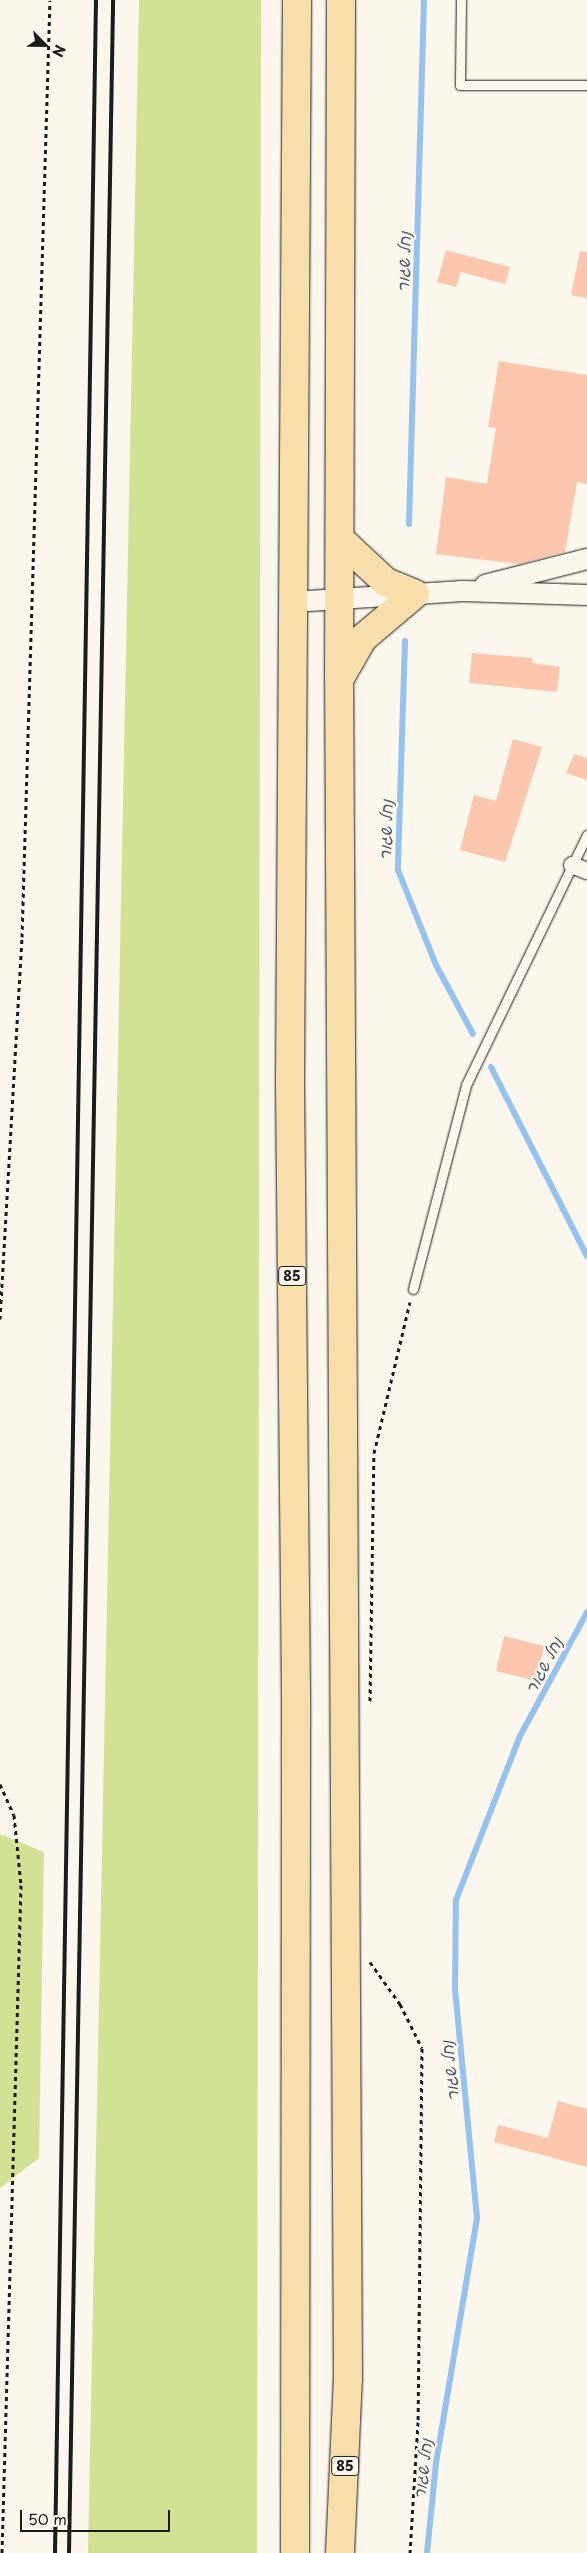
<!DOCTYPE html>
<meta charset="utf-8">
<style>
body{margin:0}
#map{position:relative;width:587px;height:2553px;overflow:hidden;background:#fbf7ec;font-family:"Playpen Sans","Playpen Sans Hebrew",sans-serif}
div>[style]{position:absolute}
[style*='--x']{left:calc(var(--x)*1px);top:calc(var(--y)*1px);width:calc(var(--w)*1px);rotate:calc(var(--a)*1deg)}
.green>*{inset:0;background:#d2e295}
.stream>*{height:6px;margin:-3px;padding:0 3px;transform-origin:3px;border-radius:3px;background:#96c2f0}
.building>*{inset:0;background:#fcc7ad}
.path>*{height:3px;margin-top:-1.5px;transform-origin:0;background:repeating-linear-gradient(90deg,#1c1c1c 0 4px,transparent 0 8px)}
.roads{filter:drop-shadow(0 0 1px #1c1c1c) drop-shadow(0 0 1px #1c1c1c)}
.service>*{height:9px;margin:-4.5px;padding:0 4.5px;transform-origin:4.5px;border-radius:4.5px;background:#fbf7ec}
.minor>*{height:16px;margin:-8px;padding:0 8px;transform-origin:8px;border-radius:8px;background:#fbf7ec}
.tertiary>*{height:20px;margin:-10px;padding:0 10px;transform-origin:10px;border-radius:10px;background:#fbf7ec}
.trunk>*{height:28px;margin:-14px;padding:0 14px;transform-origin:14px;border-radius:14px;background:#f8deab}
.rail>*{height:4px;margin:-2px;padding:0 2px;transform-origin:2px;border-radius:2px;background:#1c1c1c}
span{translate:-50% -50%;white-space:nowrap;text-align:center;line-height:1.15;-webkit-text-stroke:4.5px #fbf7ec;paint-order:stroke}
.shield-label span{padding:1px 4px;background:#fbf7ec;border:1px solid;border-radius:4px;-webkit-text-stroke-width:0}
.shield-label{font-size:14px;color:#1c1c1c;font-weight:700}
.water-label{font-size:16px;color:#475666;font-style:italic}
.north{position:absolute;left:20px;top:20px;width:50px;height:50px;-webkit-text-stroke:4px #fbf7ec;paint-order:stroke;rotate:113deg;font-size:14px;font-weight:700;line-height:20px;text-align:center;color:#1c1c1c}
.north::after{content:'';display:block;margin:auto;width:18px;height:22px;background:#1c1c1c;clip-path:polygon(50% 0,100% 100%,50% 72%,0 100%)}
.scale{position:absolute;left:20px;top:2510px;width:150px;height:22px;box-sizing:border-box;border:2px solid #1c1c1c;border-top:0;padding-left:6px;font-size:15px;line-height:18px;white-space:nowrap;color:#1c1c1c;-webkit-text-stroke:4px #fbf7ec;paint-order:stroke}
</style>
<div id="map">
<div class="green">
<i style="clip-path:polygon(139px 0,261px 0,257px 2553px,88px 2553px)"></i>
<i style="clip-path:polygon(0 1834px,44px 1852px,39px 2158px,0 2188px)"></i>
</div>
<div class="stream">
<i style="--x:409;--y:524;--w:524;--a:-88.36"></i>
<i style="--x:405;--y:641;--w:229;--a:91.8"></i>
<i style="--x:398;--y:870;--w:102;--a:68.2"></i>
<i style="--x:436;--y:965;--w:78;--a:61.8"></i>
<i style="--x:491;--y:1067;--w:212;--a:63.1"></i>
<i style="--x:427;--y:2553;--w:90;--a:-84.3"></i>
<i style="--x:436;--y:2463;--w:248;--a:-80.5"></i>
<i style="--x:477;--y:2218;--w:230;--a:-95.5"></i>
<i style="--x:455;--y:1989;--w:89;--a:-89.4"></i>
<i style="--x:456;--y:1900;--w:174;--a:-68.7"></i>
<i style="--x:519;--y:1738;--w:143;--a:-61.6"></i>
</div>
<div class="building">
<i style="clip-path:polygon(446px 250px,510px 267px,505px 284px,461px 272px,456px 287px,437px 282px)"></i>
<i style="clip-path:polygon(580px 251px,587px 252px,587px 298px,571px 295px)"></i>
<i style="clip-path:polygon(499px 361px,587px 375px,587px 484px,577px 482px,565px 552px,519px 564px,436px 554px,446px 477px,487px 484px,496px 428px,488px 427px)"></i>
<i style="clip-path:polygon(472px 653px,532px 658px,532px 663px,560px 667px,557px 692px,469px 683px)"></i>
<i style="clip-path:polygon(513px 739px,542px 747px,505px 862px,460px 850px,474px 795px,496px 801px)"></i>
<i style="clip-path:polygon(574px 754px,587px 758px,587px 780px,566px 773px)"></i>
<i style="clip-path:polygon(504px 1636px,544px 1646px,536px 1681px,496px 1671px)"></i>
<i style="clip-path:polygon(558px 2101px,587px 2109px,587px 2167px,494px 2142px,498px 2125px,548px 2138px)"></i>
</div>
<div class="path">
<i style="--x:0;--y:1319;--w:383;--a:-86.7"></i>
<i style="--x:22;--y:937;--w:937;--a:-88.29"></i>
<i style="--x:370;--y:1701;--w:248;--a:-89.1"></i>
<i style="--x:374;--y:1453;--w:155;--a:-76.6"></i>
<i style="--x:0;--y:1784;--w:34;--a:66"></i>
<i style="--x:14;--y:1815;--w:70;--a:84.3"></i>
<i style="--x:21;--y:1885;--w:668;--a:91.63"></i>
<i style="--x:370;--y:1962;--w:52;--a:54.5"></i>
<i style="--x:400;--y:2004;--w:49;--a:63.4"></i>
<i style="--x:422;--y:2048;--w:374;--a:90.6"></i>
<i style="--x:418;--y:2422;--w:131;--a:93.5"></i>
</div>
<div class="roads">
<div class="service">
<i style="--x:461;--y:0;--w:85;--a:90.7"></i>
<i style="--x:460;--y:85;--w:127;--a:0"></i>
<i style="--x:413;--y:1289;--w:211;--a:-75.4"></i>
<i style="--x:466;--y:1085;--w:278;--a:-64.2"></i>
</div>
<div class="minor">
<i style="--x:572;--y:865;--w:16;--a:22"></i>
</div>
<div class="tertiary">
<i style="--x:485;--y:585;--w:105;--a:-14.3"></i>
<i style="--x:293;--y:602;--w:170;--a:-3.7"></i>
<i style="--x:463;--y:591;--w:124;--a:1.8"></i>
</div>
<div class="trunk">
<i style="--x:342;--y:541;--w:60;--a:43"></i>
<i style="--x:386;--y:582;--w:31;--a:22"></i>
<i style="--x:340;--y:678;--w:46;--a:-60.1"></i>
<i style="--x:363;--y:638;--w:68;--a:-40.2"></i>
<i style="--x:295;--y:2553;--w:857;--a:-89.93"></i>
<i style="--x:296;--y:1696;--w:613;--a:-90.56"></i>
<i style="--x:290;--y:1083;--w:1083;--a:-89.63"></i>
<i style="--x:340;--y:2553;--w:174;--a:-87.4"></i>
<i style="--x:348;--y:2379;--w:1700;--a:-90.3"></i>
<i style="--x:339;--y:679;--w:679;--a:-89.83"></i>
</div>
</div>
<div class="rail">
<i style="--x:55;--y:2553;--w:2553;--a:-89.08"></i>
<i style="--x:69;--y:2553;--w:2553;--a:-89.01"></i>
</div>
<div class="shield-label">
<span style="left:292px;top:1276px">85</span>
<span style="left:345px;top:2466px">85</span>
</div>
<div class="water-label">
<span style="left:403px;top:262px;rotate:-88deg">נחל שגור</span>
<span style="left:385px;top:830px;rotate:-88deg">נחל שגור</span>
<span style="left:543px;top:1665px;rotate:-62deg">נחל שגור</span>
<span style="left:449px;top:2071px;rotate:-96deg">נחל שגור</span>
<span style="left:422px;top:2469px;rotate:-83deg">נחל שגור</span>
</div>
<div class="north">N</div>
<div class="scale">50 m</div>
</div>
